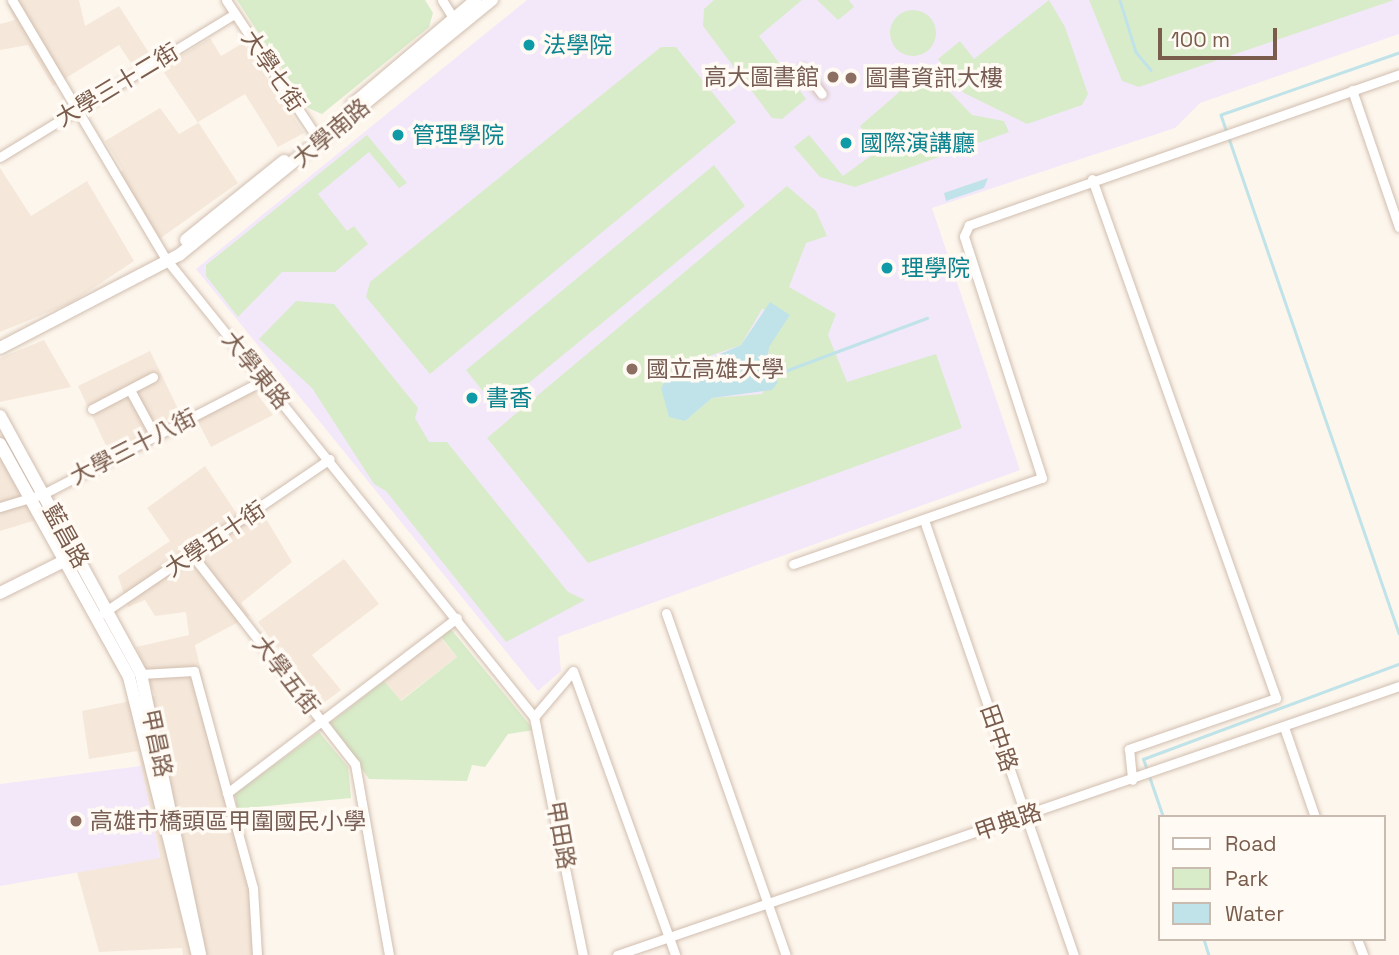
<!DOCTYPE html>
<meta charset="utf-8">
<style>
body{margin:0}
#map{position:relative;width:1399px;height:955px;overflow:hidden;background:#fdf6ec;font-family:"Space Grotesk","Noto Sans TC",sans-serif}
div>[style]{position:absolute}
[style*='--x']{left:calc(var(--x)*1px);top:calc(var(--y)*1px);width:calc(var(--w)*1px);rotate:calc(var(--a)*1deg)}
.residential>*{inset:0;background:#f5e8da}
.education>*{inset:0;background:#f3e8fa}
.green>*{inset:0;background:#d8ecc9}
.round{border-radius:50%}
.water>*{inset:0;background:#bfe3e8}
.stream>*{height:2.5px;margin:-1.25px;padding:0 1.25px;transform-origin:1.25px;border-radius:1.25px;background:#bfe3e8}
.roads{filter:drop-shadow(0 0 2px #d1beb0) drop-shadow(0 0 2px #d1beb0)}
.street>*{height:9px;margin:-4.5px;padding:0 4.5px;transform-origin:4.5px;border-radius:4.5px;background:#fff}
.secondary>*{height:12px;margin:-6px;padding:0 6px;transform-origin:6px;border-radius:6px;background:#fff}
.dots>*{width:19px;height:19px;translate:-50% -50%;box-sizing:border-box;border:4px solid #fffaf3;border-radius:50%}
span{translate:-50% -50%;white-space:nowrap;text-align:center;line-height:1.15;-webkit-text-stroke:7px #fffaf3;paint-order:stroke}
.culture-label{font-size:23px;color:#0d838f}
.left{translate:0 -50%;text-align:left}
.street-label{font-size:23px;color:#7a5c4d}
.education-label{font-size:23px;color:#785e54}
.right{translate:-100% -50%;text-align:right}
.legend{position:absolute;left:1158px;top:815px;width:228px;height:126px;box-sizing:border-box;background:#fffaf3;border:2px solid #cabbb1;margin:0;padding:9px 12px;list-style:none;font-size:21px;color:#7a5c4d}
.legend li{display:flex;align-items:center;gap:14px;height:35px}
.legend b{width:35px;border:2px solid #cabbb1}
.scale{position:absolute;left:1158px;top:28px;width:119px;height:32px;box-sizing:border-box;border:4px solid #7a5c4d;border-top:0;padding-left:9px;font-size:21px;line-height:24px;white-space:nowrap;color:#7a5c4d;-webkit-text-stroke:5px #fffaf3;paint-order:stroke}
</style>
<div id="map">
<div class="residential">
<i style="clip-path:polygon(17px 0,79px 0,85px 26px,119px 6px,149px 53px,131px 63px,119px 45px,53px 86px,28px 45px,0 50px,0 24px,15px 20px,8px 5px)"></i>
<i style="clip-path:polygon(210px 38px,221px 56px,243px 43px,304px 133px,278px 147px,245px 94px,198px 122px,238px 183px,158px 240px,116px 175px,123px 170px,105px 141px,160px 108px,179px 134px,198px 123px,161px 68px)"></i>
<i style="clip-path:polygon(0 168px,31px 216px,87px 181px,134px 261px,71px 303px,0 332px)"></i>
<i style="clip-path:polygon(44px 340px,71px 387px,0 402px,0 358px)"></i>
<i style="clip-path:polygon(150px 351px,182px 417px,110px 454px,78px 386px)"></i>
<i style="clip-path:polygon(254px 390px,273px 415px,211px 447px,196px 418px)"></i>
<i style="clip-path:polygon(0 457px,36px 520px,0 531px)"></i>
<i style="clip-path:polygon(205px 466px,241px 520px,259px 507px,292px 562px,241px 603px,250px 616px,195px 645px,264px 955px,183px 955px,182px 948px,99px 952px,77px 872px,160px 857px,138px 751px,89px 759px,82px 711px,155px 696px,136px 647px,189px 635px,186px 612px,155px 616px,145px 600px,128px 607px,118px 576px,170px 541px,147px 508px)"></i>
<i style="clip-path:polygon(344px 559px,379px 604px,312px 655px,341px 690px,321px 705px,258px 622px)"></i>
<i style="clip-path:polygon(440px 637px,457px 657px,400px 701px,384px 681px)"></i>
</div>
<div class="education">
<i style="clip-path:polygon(527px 0,1399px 0,1399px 34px,1200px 103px,1175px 128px,932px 208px,1020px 470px,558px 637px,561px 671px,538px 691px,196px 269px)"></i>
<i style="clip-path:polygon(141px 766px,160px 858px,0 886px,0 784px)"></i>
</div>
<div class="green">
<i style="clip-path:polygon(237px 0,425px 0,433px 13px,429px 27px,322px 114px,308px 108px)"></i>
<i style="clip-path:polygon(714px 0,802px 0,759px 36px,806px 99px,782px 119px,772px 118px,703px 26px,704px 9px)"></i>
<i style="clip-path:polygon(817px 0,849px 0,854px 7px,838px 20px)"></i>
<i style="clip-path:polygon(1049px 0,1065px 27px,1088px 94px,1082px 105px,1027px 124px,964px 93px,938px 59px,960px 41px,974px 59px)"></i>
<i style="clip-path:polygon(1089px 0,1394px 0,1139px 87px,1122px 81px)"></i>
<i class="round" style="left:890px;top:10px;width:46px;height:46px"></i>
<i style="clip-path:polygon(661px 47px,676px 47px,736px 122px,430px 374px,366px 297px,370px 282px)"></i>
<i style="clip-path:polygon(927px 68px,972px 115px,1004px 121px,1009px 132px,855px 187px,820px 177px,794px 147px,809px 135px,843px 176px,879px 150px,860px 126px)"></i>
<i style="clip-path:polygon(367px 135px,407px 183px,399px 188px,369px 152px,318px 194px,347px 231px,354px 226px,368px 244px,335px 272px,282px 272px,238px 317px,206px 276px,206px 265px)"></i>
<i style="clip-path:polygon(714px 165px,745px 206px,497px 409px,466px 370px)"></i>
<i style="clip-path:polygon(evenodd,787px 186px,816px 211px,827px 236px,806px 243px,789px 287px,836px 314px,828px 335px,847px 382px,936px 354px,962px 428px,588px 563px,487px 438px,787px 186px,762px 309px,790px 315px,768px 347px,770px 376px,762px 394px,712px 398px,685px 421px,698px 360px,741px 345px,762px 309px)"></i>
<i style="clip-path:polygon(296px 301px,334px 304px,418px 408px,415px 418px,429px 442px,447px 442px,568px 592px,585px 600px,506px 642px,386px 491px,374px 484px,312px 388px,259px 339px)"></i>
<i style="clip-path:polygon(450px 628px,534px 730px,508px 734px,485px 767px,472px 765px,467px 781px,369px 779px,330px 723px,384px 681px,401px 701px,457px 657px,441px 637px)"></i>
<i style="clip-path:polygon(319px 732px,348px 767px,351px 798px,237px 809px,235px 794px)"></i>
</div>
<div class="water">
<i style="clip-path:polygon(988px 178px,984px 188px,946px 201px,944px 193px)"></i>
<i style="clip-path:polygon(770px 302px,790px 315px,769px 347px,766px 369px,778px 382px,772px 390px,712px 398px,685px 421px,669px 417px,661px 388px,668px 377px,741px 345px)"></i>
</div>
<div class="stream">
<i style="--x:1120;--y:0;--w:54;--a:72.9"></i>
<i style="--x:1136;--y:52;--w:23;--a:50"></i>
<i style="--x:1399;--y:53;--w:188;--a:160.8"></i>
<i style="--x:1221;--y:115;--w:548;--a:71.04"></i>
<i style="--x:777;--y:374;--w:160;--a:-20.5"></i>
<i style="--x:1163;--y:817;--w:61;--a:-109"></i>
<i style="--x:1143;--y:759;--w:273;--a:-20.4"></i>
<i style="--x:1204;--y:939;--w:17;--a:73"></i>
</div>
<div class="roads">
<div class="street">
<i style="--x:12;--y:0;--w:301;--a:59.3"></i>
<i style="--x:166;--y:259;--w:588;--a:51.22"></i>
<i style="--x:534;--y:717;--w:243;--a:78.4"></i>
<i style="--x:226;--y:0;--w:170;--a:56.5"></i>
<i style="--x:442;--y:0;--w:26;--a:58"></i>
<i style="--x:803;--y:69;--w:31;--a:53"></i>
<i style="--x:1352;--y:90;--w:145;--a:71.1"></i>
<i style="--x:0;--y:157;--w:274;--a:-31.4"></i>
<i style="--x:1092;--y:179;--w:551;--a:70.48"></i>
<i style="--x:1276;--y:698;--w:156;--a:160.9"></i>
<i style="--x:1129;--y:749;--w:31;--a:84"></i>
<i style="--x:130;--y:390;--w:52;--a:61.5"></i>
<i style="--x:92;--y:409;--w:69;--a:-27.7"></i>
<i style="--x:0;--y:507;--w:45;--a:-16.8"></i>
<i style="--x:43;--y:494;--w:249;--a:-27.3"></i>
<i style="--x:924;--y:520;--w:460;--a:71"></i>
<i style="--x:193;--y:556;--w:264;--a:52.1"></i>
<i style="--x:355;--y:764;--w:194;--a:79.9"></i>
<i style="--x:793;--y:564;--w:263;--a:-19.1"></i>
<i style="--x:1042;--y:478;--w:254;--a:-107.9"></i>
<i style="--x:964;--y:236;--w:12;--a:-66"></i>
<i style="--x:969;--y:225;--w:456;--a:-19.3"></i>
<i style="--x:103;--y:613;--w:274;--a:-34.2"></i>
<i style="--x:666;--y:613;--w:362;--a:70.7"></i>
<i style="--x:141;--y:674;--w:53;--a:-3.2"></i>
<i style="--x:194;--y:671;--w:225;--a:74.8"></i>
<i style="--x:253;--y:888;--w:67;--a:86.6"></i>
<i style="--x:534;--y:717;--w:60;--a:-49.7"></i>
<i style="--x:573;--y:671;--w:302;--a:70.2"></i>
<i style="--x:1284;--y:727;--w:95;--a:71"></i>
<i style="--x:227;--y:793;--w:289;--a:-37.3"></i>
<i style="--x:1357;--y:939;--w:17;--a:69"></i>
<i style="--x:617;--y:955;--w:827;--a:-18.98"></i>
</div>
<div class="secondary">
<i style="--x:352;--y:105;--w:162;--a:-40.3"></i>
<i style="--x:186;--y:240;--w:126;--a:-38.9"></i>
<i style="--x:0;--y:348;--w:202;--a:-27.5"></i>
<i style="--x:179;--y:255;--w:404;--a:-39.2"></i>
<i style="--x:0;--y:416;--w:294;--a:61.3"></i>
<i style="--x:141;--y:674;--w:287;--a:78.1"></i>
<i style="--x:0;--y:444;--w:266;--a:61"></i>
<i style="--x:129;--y:677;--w:286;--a:76.1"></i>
<i style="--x:0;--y:593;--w:78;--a:-26.6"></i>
</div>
</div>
<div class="dots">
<i style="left:529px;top:45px;background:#0f9aa8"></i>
<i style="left:833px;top:77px;background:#8d6e63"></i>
<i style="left:851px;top:78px;background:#8d6e63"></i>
<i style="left:398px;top:135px;background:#0f9aa8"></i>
<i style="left:846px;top:143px;background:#0f9aa8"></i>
<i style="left:887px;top:268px;background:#0f9aa8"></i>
<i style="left:632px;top:369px;background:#8d6e63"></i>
<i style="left:472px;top:398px;background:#0f9aa8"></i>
<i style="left:76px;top:821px;background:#8d6e63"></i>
</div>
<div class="culture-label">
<span class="left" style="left:543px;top:45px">法學院</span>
<span class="left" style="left:412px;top:135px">管理學院</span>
<span class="left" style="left:860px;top:143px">國際演講廳</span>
<span class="left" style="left:901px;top:268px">理學院</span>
<span class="left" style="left:486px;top:398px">書香</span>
</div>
<div class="street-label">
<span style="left:273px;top:71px;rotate:56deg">大學七街</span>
<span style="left:117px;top:85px;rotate:-31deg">大學三十二街</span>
<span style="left:331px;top:133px;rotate:-40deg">大學南路</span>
<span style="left:256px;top:370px;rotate:51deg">大學東路</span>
<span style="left:133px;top:447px;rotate:-27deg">大學三十八街</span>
<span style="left:66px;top:536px;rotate:61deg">藍昌路</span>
<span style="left:215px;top:539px;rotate:-34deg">大學五十街</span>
<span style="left:286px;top:675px;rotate:52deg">大學五街</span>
<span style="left:999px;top:738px;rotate:71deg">田中路</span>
<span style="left:157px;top:743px;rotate:78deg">甲昌路</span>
<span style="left:1008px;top:822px;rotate:-19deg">甲典路</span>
<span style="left:561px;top:835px;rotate:80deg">甲田路</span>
</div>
<div class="education-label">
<span class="right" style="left:819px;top:77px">高大圖書館</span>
<span class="left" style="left:865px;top:78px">圖書資訊大樓</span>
<span class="left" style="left:646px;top:369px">國立高雄大學</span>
<span class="left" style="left:90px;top:821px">高雄市橋頭區甲圍國民小學</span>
</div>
<ul class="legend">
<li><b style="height:9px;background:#fff"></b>Road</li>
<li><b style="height:19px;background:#d8ecc9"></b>Park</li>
<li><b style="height:19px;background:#bfe3e8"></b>Water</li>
</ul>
<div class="scale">100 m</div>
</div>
